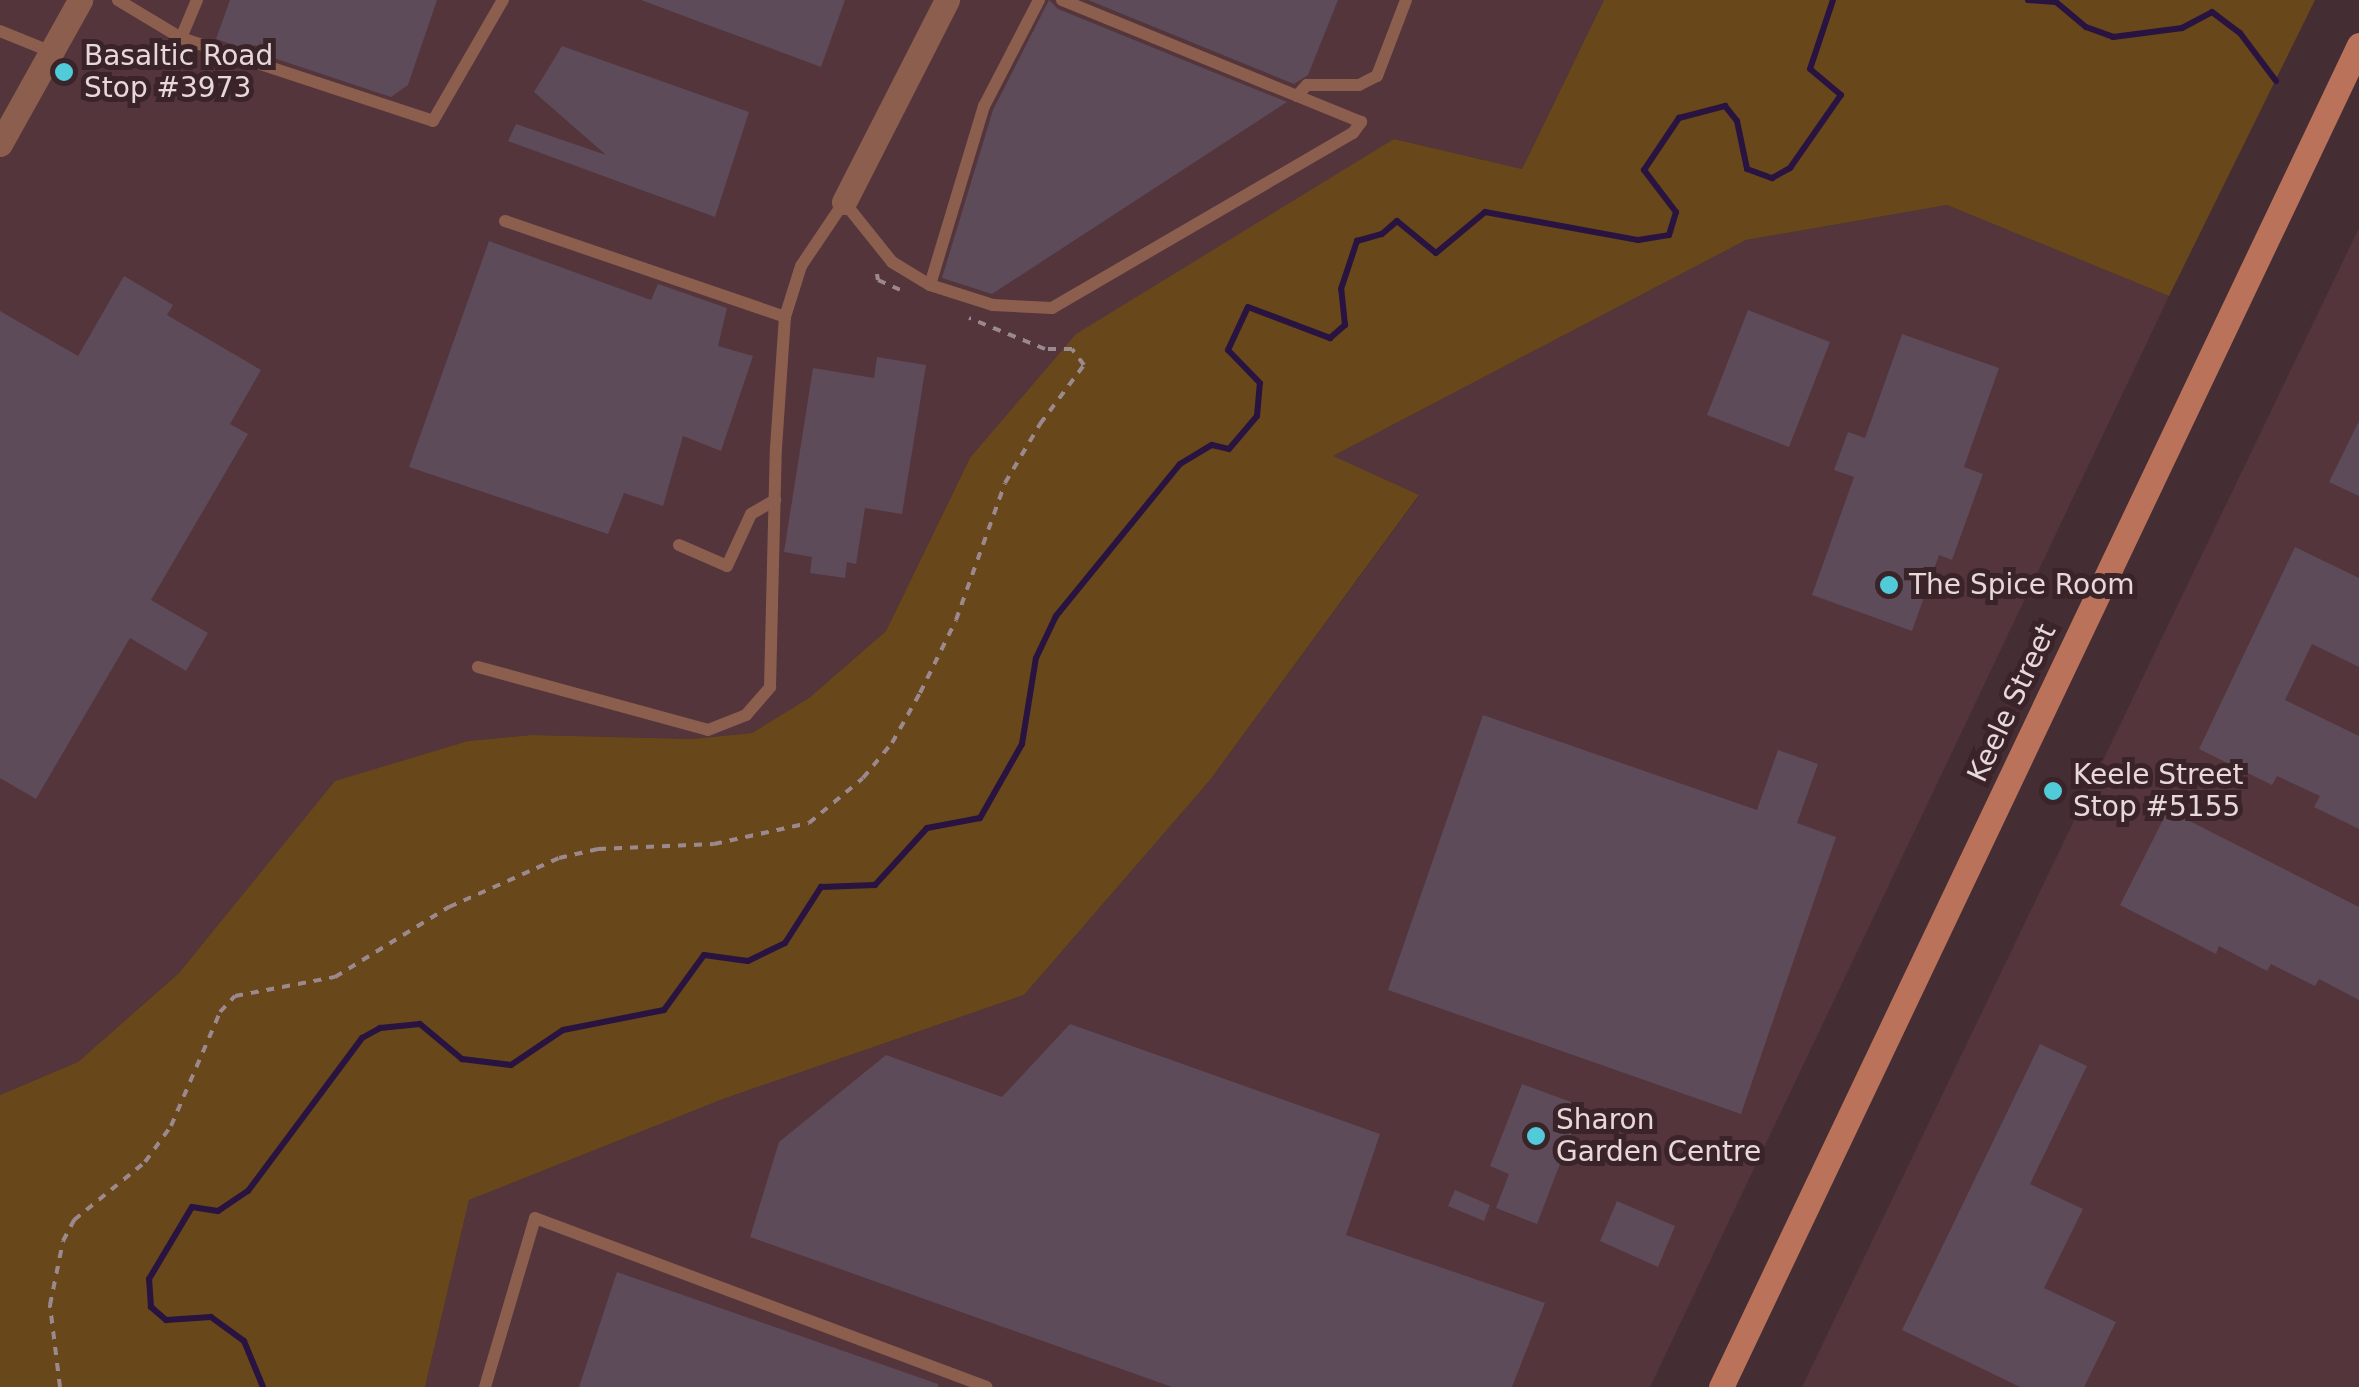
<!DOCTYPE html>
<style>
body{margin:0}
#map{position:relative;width:2359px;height:1387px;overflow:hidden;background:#452e33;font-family:"DejaVu Sans",sans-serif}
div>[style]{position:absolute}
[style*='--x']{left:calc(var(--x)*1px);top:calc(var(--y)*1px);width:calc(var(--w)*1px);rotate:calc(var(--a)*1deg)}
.built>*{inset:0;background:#53353b}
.green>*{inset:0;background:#68471b}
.stream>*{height:6px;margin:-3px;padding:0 3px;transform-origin:3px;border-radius:3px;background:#281341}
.building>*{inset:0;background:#5d4b59}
.path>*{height:4px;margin-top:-2px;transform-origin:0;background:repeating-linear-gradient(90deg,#9c898d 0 8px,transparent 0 16px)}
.lane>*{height:12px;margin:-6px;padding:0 6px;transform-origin:6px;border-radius:6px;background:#8c5e4e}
.street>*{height:25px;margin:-12.5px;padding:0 12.5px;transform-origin:12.5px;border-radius:12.5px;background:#8c5e4e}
.secondary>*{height:25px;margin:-12.5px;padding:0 12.5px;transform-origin:12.5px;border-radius:12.5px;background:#bb725a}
.dots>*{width:28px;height:28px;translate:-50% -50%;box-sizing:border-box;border:5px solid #3a2429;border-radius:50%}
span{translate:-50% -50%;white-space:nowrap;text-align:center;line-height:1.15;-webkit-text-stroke:10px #3a2429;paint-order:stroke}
.poi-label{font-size:28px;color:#e7d8da}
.left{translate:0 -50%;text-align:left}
.street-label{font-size:28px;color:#e7d8da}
</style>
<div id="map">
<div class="built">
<i style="clip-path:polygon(0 0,1604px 0,1522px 169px,1394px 139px,970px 458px,886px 631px,809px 698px,752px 733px,692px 739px,533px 735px,468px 741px,336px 781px,179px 973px,78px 1062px,0 1095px)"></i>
<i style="clip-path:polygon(1947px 205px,2169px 296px,1650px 1387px,425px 1387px,469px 1200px,723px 1099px,1024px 995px,1210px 780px,1419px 496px,1331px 457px,1746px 240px)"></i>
<i style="clip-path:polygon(2359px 228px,2359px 1387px,1802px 1387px,2031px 910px)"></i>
</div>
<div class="green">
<i style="clip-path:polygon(1604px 0,2315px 0,2169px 296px,1947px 205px,1746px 240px,1333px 456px,1419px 495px,1210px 780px,1024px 995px,723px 1099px,469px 1200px,425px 1387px,0 1387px,0 1095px,78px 1062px,179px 973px,335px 781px,468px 741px,532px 735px,692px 739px,752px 733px,809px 698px,886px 631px,970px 458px,1076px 334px,1394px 139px,1522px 169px)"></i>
</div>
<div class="stream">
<i style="--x:2028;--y:0;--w:28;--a:4"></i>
<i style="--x:2056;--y:2;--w:39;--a:40"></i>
<i style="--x:2086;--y:27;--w:29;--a:20"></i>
<i style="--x:2113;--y:37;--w:70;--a:-7.4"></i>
<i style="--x:2182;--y:28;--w:34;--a:-28"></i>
<i style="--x:2212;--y:12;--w:35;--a:37"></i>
<i style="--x:2240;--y:33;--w:60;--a:53.1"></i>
<i style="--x:263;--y:1387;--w:50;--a:-112.4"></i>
<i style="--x:244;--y:1341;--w:41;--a:-144"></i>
<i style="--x:211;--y:1317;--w:45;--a:176.2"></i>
<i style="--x:166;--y:1320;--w:20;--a:-139"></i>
<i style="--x:151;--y:1307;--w:28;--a:-94"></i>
<i style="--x:149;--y:1279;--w:84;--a:-59.2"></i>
<i style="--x:192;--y:1207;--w:26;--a:9"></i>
<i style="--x:218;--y:1211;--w:36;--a:-34"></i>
<i style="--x:248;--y:1191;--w:191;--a:-53.3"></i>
<i style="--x:362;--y:1038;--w:21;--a:-29"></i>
<i style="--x:380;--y:1028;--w:40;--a:-5.7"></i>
<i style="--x:420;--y:1024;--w:55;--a:39.8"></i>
<i style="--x:462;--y:1059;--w:49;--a:7"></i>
<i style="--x:511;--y:1065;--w:63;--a:-33.9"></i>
<i style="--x:563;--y:1030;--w:103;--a:-11.2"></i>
<i style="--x:664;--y:1010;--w:68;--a:-54"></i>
<i style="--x:704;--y:955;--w:44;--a:7.8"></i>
<i style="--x:748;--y:961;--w:41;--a:-25.9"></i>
<i style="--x:785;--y:943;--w:67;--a:-57.3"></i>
<i style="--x:821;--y:887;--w:54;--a:-2.1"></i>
<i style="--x:875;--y:885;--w:77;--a:-47.6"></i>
<i style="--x:927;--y:828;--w:54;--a:-10.7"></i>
<i style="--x:980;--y:818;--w:85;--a:-60.4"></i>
<i style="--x:1022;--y:744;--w:87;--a:-80.8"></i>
<i style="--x:1036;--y:658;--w:47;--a:-64.5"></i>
<i style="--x:1056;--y:616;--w:196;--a:-50.8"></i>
<i style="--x:1180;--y:464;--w:37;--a:-31"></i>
<i style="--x:1212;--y:445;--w:17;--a:13"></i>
<i style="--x:1229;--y:449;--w:43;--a:-49.7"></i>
<i style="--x:1257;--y:416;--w:33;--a:-85"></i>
<i style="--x:1260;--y:383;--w:46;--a:-134.1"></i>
<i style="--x:1228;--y:350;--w:47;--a:-65.1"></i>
<i style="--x:1248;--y:307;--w:88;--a:20.7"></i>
<i style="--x:1330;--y:338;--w:20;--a:-41"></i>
<i style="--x:1345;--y:325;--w:36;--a:-96"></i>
<i style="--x:1341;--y:289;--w:51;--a:-71.6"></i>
<i style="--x:1357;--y:241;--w:26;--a:-16"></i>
<i style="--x:1382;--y:234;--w:20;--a:-41"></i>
<i style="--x:1397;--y:221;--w:50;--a:39.4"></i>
<i style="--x:1436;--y:253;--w:64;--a:-39.9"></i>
<i style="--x:1485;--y:212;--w:156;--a:10.4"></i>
<i style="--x:1638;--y:240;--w:31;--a:-9"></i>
<i style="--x:1669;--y:235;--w:24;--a:-73"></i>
<i style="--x:1676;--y:212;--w:53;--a:-127.3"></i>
<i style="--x:1644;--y:170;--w:63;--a:-56.1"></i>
<i style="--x:1679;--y:118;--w:48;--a:-14.6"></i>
<i style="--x:1725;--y:106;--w:19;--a:51"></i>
<i style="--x:1737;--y:121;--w:49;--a:78.2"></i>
<i style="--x:1747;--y:169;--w:27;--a:20"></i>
<i style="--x:1772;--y:178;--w:21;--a:-29"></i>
<i style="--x:1790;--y:168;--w:89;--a:-55.1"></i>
<i style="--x:1841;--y:95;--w:40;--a:-140"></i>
<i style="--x:1810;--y:69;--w:73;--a:-71.6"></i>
</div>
<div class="building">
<i style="clip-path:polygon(230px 0,437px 0,408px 85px,391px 97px,216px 39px)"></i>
<i style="clip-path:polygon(641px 0,845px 0,821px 67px)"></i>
<i style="clip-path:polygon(1049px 0,1058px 9px,1287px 102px,992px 294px,942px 278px,993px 110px)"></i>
<i style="clip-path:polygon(1088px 0,1338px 0,1308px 75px,1294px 84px)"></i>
<i style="clip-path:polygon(562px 46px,749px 112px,715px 217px,508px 141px,516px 124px,606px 155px,534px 92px)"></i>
<i style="clip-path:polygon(489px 241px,651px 300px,658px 284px,727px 308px,718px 346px,753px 356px,721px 451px,683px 436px,663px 506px,624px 493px,608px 534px,409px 467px)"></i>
<i style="clip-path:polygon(124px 276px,173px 305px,167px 315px,261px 370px,230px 424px,248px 434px,151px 600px,208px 633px,186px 671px,130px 638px,36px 799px,0 778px,0 311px,78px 356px)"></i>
<i style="clip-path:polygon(1748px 310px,1830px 342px,1789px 447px,1707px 415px)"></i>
<i style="clip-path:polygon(1902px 334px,1999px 368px,1964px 467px,1983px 474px,1952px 560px,1939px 555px,1912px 631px,1812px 595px,1854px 477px,1834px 470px,1848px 432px,1865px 438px)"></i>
<i style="clip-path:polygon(877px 357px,926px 365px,902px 514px,865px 508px,856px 564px,847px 562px,845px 578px,810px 573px,812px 557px,784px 552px,813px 368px,874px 378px)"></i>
<i style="clip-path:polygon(2359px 421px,2359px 496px,2329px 482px)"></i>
<i style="clip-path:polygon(2295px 547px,2359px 578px,2359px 667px,2312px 644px,2285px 700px,2359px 736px,2359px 829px,2314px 807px,2320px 796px,2277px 776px,2272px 785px,2199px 749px)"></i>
<i style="clip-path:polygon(1483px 715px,1757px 810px,1778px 750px,1818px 764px,1797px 823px,1836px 837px,1741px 1114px,1388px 990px)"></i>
<i style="clip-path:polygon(2168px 810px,2359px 907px,2359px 1000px,2319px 979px,2315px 986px,2271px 964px,2267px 971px,2219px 946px,2216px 954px,2120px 905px)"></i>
<i style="clip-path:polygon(1070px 1024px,1380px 1134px,1346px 1235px,1545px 1303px,1512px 1387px,1172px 1387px,750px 1237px,779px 1142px,886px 1055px,1002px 1097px)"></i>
<i style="clip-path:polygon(2040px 1044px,2087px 1066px,2030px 1184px,2083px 1209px,2044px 1288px,2116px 1322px,2084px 1387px,2020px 1387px,1902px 1330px)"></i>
<i style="clip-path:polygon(1522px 1084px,1582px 1106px,1537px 1224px,1496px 1208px,1509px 1174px,1490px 1166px)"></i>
<i style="clip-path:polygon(1455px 1190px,1490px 1205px,1484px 1221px,1448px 1206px)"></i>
<i style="clip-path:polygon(1617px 1201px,1675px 1226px,1658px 1267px,1600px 1241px)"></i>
<i style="clip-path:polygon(617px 1272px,938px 1384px,938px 1387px,579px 1387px)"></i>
</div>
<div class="path">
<i style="--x:877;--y:274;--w:6;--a:81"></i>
<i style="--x:878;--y:280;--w:24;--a:24"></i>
<i style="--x:60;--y:1387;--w:83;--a:-97"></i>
<i style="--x:50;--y:1305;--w:65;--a:-78.5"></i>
<i style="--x:63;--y:1241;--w:24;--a:-62"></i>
<i style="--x:74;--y:1220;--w:92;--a:-39.2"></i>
<i style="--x:145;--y:1162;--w:44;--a:-54.2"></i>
<i style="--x:171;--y:1126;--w:124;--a:-66.7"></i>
<i style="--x:220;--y:1012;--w:22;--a:-47"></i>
<i style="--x:235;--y:996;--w:102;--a:-10.8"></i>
<i style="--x:335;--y:977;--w:134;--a:-31.6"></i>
<i style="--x:449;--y:907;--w:120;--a:-24"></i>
<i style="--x:559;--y:858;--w:40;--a:-13"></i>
<i style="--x:598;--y:849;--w:116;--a:-2.5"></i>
<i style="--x:714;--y:844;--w:97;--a:-12.5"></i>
<i style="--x:809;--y:823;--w:70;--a:-39.8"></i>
<i style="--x:863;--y:778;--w:45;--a:-50.4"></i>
<i style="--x:892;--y:743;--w:57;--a:-60.8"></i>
<i style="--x:920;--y:693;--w:81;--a:-63.7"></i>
<i style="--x:956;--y:620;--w:145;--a:-70.3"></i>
<i style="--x:1005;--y:483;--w:69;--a:-59.3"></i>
<i style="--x:1040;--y:424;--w:74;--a:-53.3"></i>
<i style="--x:1084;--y:365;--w:20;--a:-127"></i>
<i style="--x:1072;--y:349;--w:27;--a:180"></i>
<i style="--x:1045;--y:349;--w:82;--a:-157.8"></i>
</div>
<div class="lane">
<i style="--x:118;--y:0;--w:74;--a:31.1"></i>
<i style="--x:181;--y:38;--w:265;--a:18.2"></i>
<i style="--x:433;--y:121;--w:140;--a:-60"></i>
<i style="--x:1039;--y:0;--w:119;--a:117.4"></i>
<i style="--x:984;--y:106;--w:187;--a:106.8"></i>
<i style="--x:930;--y:285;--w:66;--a:17.6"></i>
<i style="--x:993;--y:305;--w:59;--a:2.9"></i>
<i style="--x:1052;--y:308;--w:348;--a:-30.2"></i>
<i style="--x:1353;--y:133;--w:14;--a:-54"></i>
<i style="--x:1361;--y:122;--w:323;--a:-157.8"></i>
<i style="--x:0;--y:31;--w:56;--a:22"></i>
<i style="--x:181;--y:38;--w:41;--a:-67.2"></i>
<i style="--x:1297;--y:96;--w:15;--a:-48"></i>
<i style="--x:1307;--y:85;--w:52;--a:0"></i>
<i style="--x:1359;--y:85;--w:20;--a:-27"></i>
<i style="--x:1377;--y:76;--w:81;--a:-69.1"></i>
<i style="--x:505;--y:221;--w:296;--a:18.9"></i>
<i style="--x:785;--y:317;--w:53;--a:-72.6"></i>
<i style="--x:801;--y:266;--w:77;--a:-56.1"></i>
<i style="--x:844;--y:202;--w:77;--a:51.3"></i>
<i style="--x:892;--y:262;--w:44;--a:31.2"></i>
<i style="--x:679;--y:545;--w:52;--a:23.6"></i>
<i style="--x:727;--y:566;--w:57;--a:-65.2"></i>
<i style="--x:751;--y:514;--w:28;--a:-30"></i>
<i style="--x:478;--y:667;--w:238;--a:15.3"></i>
<i style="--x:708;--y:730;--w:41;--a:-21.5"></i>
<i style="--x:746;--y:715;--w:37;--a:-49"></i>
<i style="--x:770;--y:687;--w:239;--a:-88.6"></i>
<i style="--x:776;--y:448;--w:131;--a:-86.1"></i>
<i style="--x:485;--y:1387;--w:176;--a:-73.5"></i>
<i style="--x:535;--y:1218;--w:482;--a:20.5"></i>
</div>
<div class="street">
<i style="--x:0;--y:144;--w:165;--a:-60.9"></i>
<i style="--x:844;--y:202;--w:227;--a:-63"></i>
</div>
<div class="secondary">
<i style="--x:1721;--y:1387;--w:1486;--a:-64.57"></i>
</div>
<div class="dots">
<i style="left:64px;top:72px;background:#52cbd8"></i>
<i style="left:1889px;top:585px;background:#52cbd8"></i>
<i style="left:2053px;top:791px;background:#52cbd8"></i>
<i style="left:1536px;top:1136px;background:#52cbd8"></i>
</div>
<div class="poi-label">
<span class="left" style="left:84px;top:72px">Basaltic Road<br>Stop #3973</span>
<span class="left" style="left:1909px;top:585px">The Spice Room</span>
<span class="left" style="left:2073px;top:791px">Keele Street<br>Stop #5155</span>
<span class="left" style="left:1556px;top:1136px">Sharon<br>Garden Centre</span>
</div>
<div class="street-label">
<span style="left:2012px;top:703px;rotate:-65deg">Keele Street</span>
</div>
</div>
